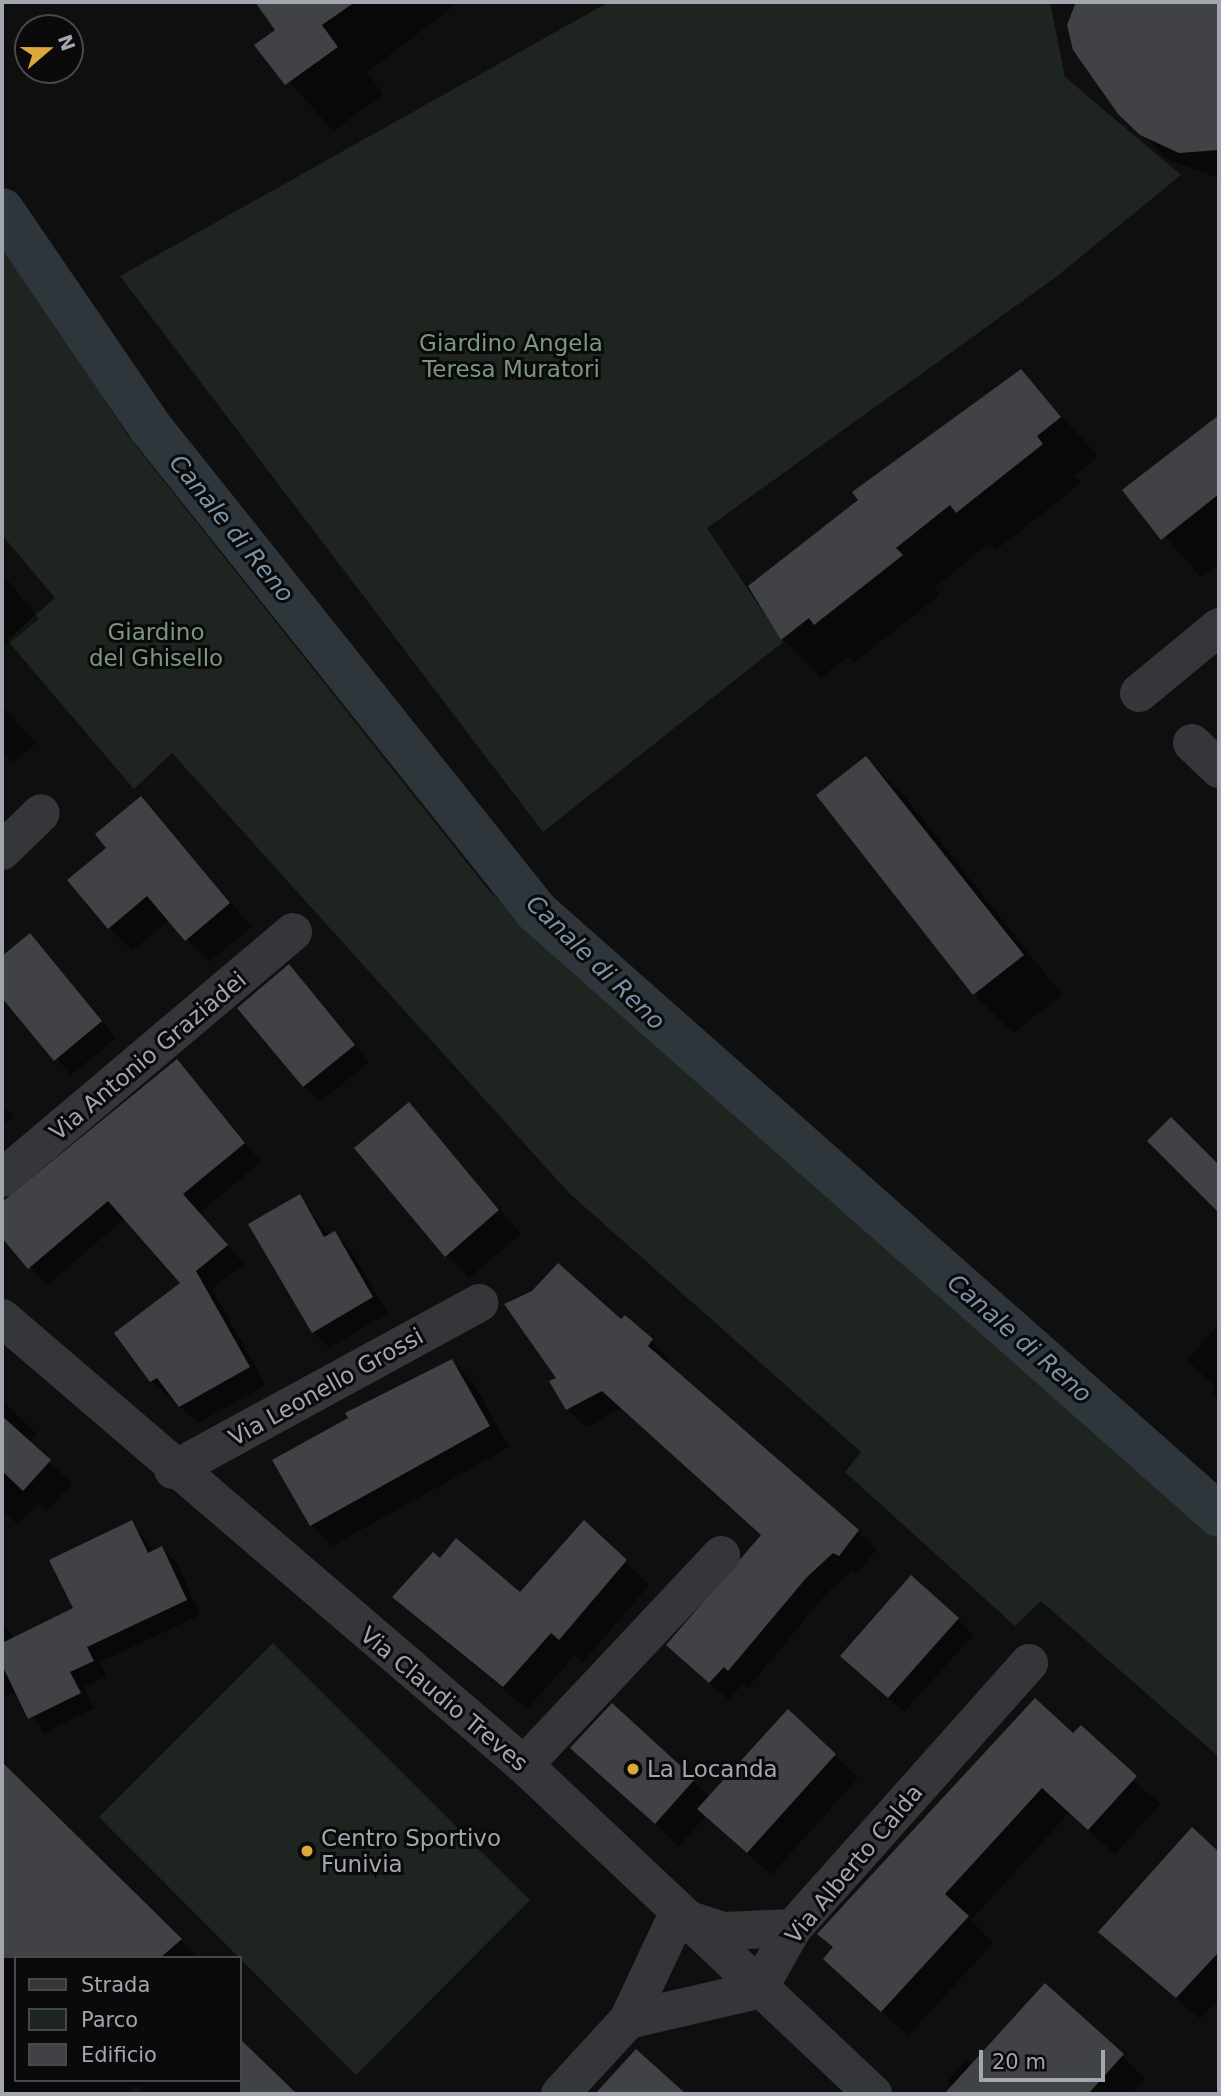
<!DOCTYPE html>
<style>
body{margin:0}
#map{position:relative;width:1221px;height:2096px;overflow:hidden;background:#0f0f10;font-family:"DejaVu Sans",sans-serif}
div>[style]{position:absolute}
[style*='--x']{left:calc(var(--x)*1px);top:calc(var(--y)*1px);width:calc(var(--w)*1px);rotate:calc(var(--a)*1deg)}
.green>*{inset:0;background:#1e241f}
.shadow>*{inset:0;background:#0007}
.canal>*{height:44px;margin:-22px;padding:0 22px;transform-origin:22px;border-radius:22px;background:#2e353b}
.building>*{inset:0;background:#414245}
.minor>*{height:38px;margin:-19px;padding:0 19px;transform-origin:19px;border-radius:19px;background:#353639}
.dots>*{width:19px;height:19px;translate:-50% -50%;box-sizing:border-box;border:4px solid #0a0a0b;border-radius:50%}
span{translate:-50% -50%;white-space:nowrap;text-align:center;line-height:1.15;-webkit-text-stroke:6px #0a0a0b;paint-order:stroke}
.park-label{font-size:23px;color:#7a987d}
.street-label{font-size:23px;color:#a2a6af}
.poi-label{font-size:23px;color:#a2a6af}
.left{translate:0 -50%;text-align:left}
.water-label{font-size:24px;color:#7c92a7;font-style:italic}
.frame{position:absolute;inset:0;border:4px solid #a2a6af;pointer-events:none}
.legend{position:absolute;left:14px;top:1956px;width:228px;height:126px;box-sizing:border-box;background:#0a0a0b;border:2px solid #47484d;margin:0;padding:9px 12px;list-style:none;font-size:21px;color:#a2a6af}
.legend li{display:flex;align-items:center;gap:14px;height:35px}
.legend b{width:35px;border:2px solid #47484d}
.north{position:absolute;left:14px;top:14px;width:70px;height:70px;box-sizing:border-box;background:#0a0a0b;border:2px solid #47484d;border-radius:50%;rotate:70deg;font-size:19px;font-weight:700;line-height:28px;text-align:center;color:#a2a6af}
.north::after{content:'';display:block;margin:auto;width:24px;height:32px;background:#dba83c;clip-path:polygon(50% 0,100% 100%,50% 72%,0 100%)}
.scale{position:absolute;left:979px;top:2050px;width:126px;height:32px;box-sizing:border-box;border:4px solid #a2a6af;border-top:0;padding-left:9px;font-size:21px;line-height:24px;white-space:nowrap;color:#a2a6af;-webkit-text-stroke:5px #0a0a0b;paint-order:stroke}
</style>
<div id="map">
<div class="green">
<i style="clip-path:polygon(609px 2px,1050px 2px,1065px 77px,1181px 175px,1056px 277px,707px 528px,783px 642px,543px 832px,120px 276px)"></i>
<i style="clip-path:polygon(2px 242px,128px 436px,490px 892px,1219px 1538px,1219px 1757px,1041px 1601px,1015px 1626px,845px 1472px,861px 1452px,569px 1193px,172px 753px,134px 789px,7px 640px,55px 598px,2px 535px)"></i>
<i style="clip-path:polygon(273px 1643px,530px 1900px,356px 2075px,99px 1817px)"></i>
</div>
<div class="shadow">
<i style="clip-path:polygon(257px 2px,459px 2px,367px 72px,383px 94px,333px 131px,257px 45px,278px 30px)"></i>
<i style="clip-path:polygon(1154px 2px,1219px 63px,1219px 178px,1167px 159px,1104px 96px,1071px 39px,1078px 2px)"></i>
<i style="clip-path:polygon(1021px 372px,1098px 456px,1075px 476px,1081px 483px,996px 550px,989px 543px,934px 588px,940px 595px,854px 662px,848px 656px,821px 678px,783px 639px,750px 586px)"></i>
<i style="clip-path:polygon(1219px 416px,1219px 563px,1201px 577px,1125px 491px)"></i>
<i style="clip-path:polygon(2px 573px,39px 619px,2px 649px)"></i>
<i style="clip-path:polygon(2px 706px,36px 743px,13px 763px,2px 752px)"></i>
<i style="clip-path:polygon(866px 758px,905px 797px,1062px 995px,1013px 1033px,974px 994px,819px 795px)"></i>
<i style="clip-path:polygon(140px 798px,252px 927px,209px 962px,169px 920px,132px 951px,109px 928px,109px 848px)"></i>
<i style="clip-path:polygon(30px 935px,116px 1038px,71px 1075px,2px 995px,2px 958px)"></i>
<i style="clip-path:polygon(288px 967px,369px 1062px,320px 1102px,304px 1086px)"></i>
<i style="clip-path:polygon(177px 1061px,261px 1162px,199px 1213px,244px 1264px,212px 1289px,266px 1385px,198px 1423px,152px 1381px,182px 1284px,125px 1218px,47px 1285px,2px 1235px,2px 1205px)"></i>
<i style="clip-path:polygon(2px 1104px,13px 1116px,2px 1126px)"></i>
<i style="clip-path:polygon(409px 1104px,521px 1234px,469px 1278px,446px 1255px)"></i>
<i style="clip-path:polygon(299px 1196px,329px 1236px,334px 1233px,350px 1249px,388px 1313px,329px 1348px,313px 1332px)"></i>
<i style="clip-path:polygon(626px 1317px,670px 1359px,666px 1364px,877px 1549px,858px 1573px,852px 1570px,825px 1595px,748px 1688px,743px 1683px,729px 1700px,687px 1663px,762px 1536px,621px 1408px,586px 1427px,567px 1409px,558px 1378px)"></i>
<i style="clip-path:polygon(1219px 1324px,1219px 1401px,1211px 1393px,1215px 1387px,1187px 1360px)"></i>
<i style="clip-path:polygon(452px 1361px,473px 1382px,509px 1447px,332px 1546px,311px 1525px,275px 1460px)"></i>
<i style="clip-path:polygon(2px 1400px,37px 1434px,29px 1443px,72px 1483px,46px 1512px,38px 1504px,18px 1525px,2px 1510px)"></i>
<i style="clip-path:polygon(131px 1522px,154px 1552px,162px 1548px,177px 1563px,200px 1615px,100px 1662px,107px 1676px,84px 1687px,94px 1708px,44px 1733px,16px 1692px,2px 1699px,2px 1620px,14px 1639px,75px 1609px)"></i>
<i style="clip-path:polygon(584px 1523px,649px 1585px,583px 1662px,575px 1655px,527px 1709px,394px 1597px,440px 1560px,520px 1594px)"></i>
<i style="clip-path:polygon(958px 1619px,973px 1635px,904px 1712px,858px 1671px)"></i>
<i style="clip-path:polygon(612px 1706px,710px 1797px,788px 1712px,858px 1778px,771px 1875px,706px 1816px,679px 1846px,572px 1748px)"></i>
<i style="clip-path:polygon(1073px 1735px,1161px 1803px,1115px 1854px,1069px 1813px,971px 1920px,993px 1943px,908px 2036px,825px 1959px)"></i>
<i style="clip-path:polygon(8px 1771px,199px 1958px,16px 1958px,16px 2080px,240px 2080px,240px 2041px,295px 2094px,145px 2094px,136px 2086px,127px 2094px,2px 2094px,2px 1774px)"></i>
<i style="clip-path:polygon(1192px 1830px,1219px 1855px,1219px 1999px,1200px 2019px,1100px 1932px)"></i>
<i style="clip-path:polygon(1122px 2056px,1145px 2079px,1131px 2094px,959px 2094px,947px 2082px,967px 2060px,973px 2065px)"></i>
<i style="clip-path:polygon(1219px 2086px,1219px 2094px,1212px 2094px)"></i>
</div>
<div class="canal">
<i style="--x:2;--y:210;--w:263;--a:55.7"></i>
<i style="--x:150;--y:427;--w:620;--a:51.41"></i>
<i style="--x:537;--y:912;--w:910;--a:41.48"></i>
</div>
<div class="building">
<i style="clip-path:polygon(255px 2px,355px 2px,322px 25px,338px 47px,285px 85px,254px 45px,275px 30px)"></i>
<i style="clip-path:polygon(1076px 2px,1219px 2px,1219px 150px,1179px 153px,1140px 135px,1118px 114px,1073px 50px,1067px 25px)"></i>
<i style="clip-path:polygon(1021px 369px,1061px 417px,1037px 436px,1043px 444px,956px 513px,950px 505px,896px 548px,903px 555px,814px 625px,809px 618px,781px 640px,748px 586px,858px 500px,852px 492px)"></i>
<i style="clip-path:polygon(1219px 415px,1219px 494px,1161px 540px,1122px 490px)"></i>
<i style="clip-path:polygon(866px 756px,1024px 955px,973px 995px,816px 795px)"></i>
<i style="clip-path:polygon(141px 796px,230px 903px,185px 941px,147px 896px,108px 929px,67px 880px,106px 848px,95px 834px)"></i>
<i style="clip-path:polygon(30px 933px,102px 1021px,54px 1061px,2px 998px,2px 956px)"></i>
<i style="clip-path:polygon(289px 964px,355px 1045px,303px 1087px,237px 1008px)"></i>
<i style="clip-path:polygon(177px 1059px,245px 1143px,183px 1194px,228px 1245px,196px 1271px,250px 1367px,179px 1407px,157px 1378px,150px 1382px,114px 1333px,180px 1283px,108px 1201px,28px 1269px,2px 1238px,2px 1202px)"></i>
<i style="clip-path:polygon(409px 1102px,499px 1210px,445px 1257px,354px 1148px)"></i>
<i style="clip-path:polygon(1171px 1117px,1219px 1165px,1219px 1213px,1147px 1141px)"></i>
<i style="clip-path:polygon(300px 1194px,324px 1237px,335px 1231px,373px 1297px,312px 1333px,248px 1224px)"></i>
<i style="clip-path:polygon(558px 1263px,621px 1319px,625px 1315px,653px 1339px,648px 1346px,859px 1530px,839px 1556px,833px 1553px,807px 1577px,728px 1671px,724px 1667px,709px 1683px,666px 1645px,761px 1535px,602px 1391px,566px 1410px,549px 1381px,556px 1378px,504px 1304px,532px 1291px)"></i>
<i style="clip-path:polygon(452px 1359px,490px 1426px,310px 1526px,272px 1460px,348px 1418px,345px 1413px)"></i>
<i style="clip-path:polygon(2px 1416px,51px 1460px,23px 1491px,2px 1471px)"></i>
<i style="clip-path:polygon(132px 1520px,148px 1553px,162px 1546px,187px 1600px,87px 1647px,94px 1661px,70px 1672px,81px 1693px,28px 1719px,2px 1665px,2px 1643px,73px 1608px,49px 1560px)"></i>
<i style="clip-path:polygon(584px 1520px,627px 1560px,559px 1640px,551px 1633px,503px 1687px,392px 1597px,433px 1552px,440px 1558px,456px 1538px,520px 1592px)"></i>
<i style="clip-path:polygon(911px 1575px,959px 1618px,888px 1698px,840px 1656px)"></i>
<i style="clip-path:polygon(1035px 1698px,1073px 1733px,1081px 1725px,1137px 1776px,1088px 1830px,1042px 1788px,945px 1894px,969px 1916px,881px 2012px,823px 1959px,833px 1947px,817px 1934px)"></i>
<i style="clip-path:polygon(612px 1703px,695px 1779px,655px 1824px,570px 1748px)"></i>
<i style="clip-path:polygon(788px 1709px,836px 1754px,747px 1853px,697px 1809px)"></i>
<i style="clip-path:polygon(2px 1762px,182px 1939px,160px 1958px,2px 1958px)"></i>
<i style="clip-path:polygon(1192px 1827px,1219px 1852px,1219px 1952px,1176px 1998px,1098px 1932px)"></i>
<i style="clip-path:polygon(1045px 1983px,1124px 2054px,1088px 2094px,944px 2094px)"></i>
<i style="clip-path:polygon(240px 2039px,297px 2094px,240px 2094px)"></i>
<i style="clip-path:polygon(636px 2049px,686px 2094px,595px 2094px)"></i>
</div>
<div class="minor">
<i style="--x:1139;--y:693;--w:104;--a:-39.5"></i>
<i style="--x:1192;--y:743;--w:37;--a:44"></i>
<i style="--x:2;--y:851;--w:54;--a:-44.3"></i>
<i style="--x:2;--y:1178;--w:381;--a:-40.2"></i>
<i style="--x:2;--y:1318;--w:687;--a:40.57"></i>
<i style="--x:524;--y:1765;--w:480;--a:43.3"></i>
<i style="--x:173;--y:1470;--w:349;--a:-28.6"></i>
<i style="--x:524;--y:1765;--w:288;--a:-46.8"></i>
<i style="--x:628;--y:2020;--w:115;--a:-64.8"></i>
<i style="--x:677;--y:1916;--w:48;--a:18.1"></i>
<i style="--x:723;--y:1931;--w:70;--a:-2.5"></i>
<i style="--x:560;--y:2094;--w:100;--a:-47.4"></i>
<i style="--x:628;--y:2020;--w:133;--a:-13"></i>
<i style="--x:758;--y:1990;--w:71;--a:-60.6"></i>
<i style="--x:793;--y:1928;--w:355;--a:-48.3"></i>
</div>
<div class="dots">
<i style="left:633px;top:1769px;background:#dba83c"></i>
<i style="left:307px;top:1851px;background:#dba83c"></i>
</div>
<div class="park-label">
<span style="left:511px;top:356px">Giardino Angela<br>Teresa Muratori</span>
<span style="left:156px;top:645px">Giardino<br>del Ghisello</span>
</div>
<div class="street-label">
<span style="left:148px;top:1056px;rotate:-40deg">Via Antonio Graziadei</span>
<span style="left:326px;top:1387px;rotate:-29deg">Via Leonello Grossi</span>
<span style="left:444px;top:1699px;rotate:40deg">Via Claudio Treves</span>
<span style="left:854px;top:1864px;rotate:-50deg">Via Alberto Calda</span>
</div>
<div class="poi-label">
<span class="left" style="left:647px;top:1769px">La Locanda</span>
<span class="left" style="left:321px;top:1851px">Centro Sportivo<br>Funivia</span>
</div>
<div class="water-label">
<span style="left:231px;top:529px;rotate:51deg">Canale di Reno</span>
<span style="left:595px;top:963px;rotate:44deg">Canale di Reno</span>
<span style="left:1019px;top:1339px;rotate:41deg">Canale di Reno</span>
</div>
<div class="frame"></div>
<ul class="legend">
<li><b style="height:9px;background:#353639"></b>Strada</li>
<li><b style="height:19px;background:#1e241f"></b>Parco</li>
<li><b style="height:19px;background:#414245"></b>Edificio</li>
</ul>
<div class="north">N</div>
<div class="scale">20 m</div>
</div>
